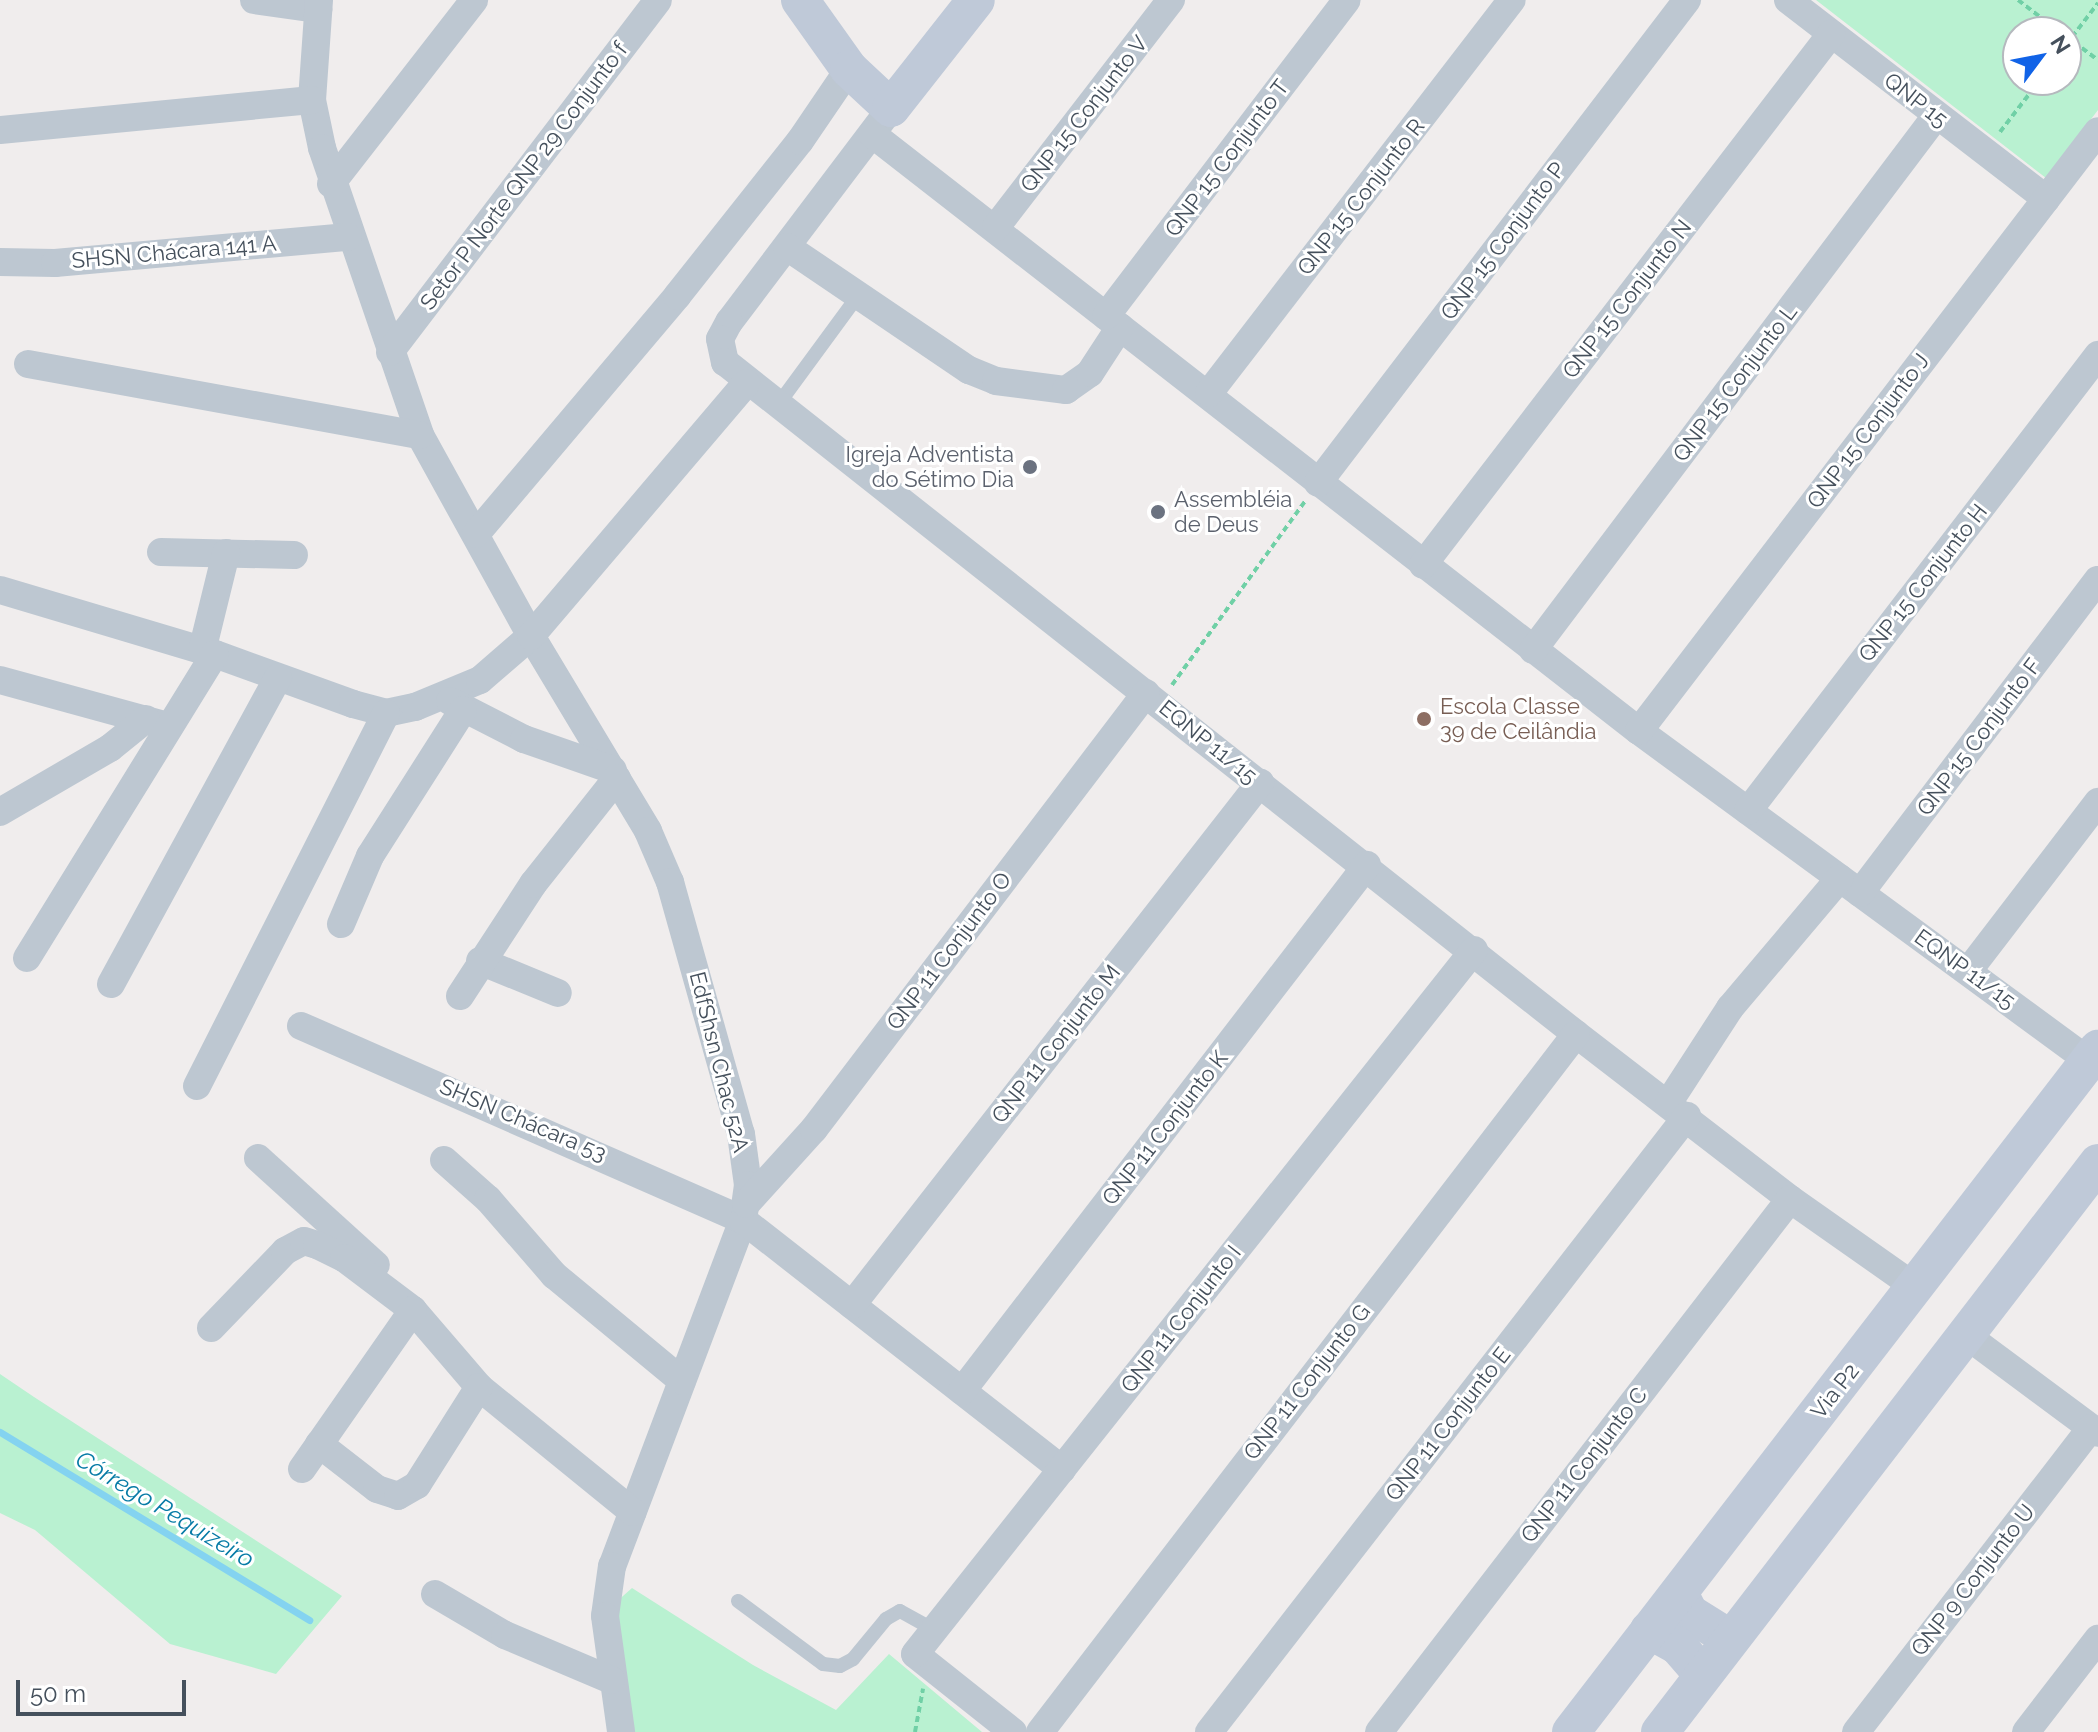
<!DOCTYPE html>
<meta charset="utf-8">
<style>
body{margin:0}
#map{position:relative;width:2098px;height:1732px;overflow:hidden;background:#f0eded;font-family:Raleway,sans-serif}
div>[style]{position:absolute}
[style*='--x']{left:calc(var(--x)*1px);top:calc(var(--y)*1px);width:calc(var(--w)*1px);rotate:calc(var(--a)*1deg)}
.green>*{inset:0;background:#b9f1d1}
.stream>*{height:7px;margin:-3.5px;padding:0 3.5px;transform-origin:3.5px;border-radius:3.5px;background:#84d3f0}
.path>*{height:4px;margin-top:-2px;transform-origin:0;background:repeating-linear-gradient(90deg,#70d0a6 0 6px,transparent 0 10px)}
.lane>*{height:14px;margin:-7px;padding:0 7px;transform-origin:7px;border-radius:7px;background:#bdc7d1}
.street>*{height:28px;margin:-14px;padding:0 14px;transform-origin:14px;border-radius:14px;background:#bdc7d1}
.secondary>*{height:38px;margin:-19px;padding:0 19px;transform-origin:19px;border-radius:19px;background:#bfc9d8}
.dots>*{width:22px;height:22px;translate:-50% -50%;box-sizing:border-box;border:4px solid #fff;border-radius:50%}
span{translate:-50% -50%;white-space:nowrap;text-align:center;line-height:1.15;-webkit-text-stroke:6px #fff;paint-order:stroke}
.street-label{font-size:22px;color:#45505c}
.worship-label{font-size:22px;color:#5b616d}
.right{translate:-100% -50%;text-align:right}
.left{translate:0 -50%;text-align:left}
.education-label{font-size:22px;color:#785e54}
.water-label{font-size:24px;color:#077ba6;font-style:italic}
.north{position:absolute;left:2002px;top:16px;width:80px;height:80px;box-sizing:border-box;background:#fff;border:2px solid #b5b9be;border-radius:50%;rotate:58deg;font-size:22px;font-weight:700;line-height:32px;text-align:center;color:#45505c}
.north::after{content:'';display:block;margin:auto;width:28px;height:36px;background:#1163e7;clip-path:polygon(50% 0,100% 100%,50% 72%,0 100%)}
.scale{position:absolute;left:16px;top:1680px;width:170px;height:36px;box-sizing:border-box;border:4px solid #45505c;border-top:0;padding-left:10px;font-size:24px;line-height:28px;white-space:nowrap;color:#45505c;-webkit-text-stroke:6px #fff;paint-order:stroke}
</style>
<div id="map">
<div class="green">
<i style="clip-path:polygon(evenodd,1816px 0,2098px 0,2098px 110px,2046px 178px,1816px 0,2018px 32px,2066px 32px,2066px 80px,2018px 80px,2018px 32px)"></i>
<i style="clip-path:polygon(0 1374px,34px 1397px,342px 1596px,276px 1674px,170px 1644px,35px 1530px,0 1513px)"></i>
<i style="clip-path:polygon(632px 1588px,753px 1665px,836px 1710px,889px 1654px,982px 1732px,611px 1732px,605px 1612px)"></i>
</div>
<div class="stream">
<i style="--x:0;--y:1432;--w:362;--a:31.3"></i>
</div>
<div class="path">
<i style="--x:2018;--y:0;--w:53;--a:37.3"></i>
<i style="--x:2066;--y:36;--w:40;--a:37"></i>
<i style="--x:2066;--y:45;--w:53;--a:-52.7"></i>
<i style="--x:2000;--y:132;--w:66;--a:-52.4"></i>
<i style="--x:1172;--y:685;--w:227;--a:-54.1"></i>
<i style="--x:915;--y:1732;--w:44;--a:-79.5"></i>
</div>
<div class="lane">
<i style="--x:777;--y:406;--w:135;--a:-53.7"></i>
<i style="--x:738;--y:1601;--w:106;--a:36.5"></i>
<i style="--x:823;--y:1664;--w:17;--a:7"></i>
<i style="--x:840;--y:1666;--w:15;--a:-28"></i>
<i style="--x:853;--y:1659;--w:52;--a:-50.5"></i>
<i style="--x:886;--y:1619;--w:16;--a:-30"></i>
<i style="--x:900;--y:1611;--w:39;--a:29"></i>
</div>
<div class="street">
<i style="--x:254;--y:0;--w:65;--a:8"></i>
<i style="--x:319;--y:0;--w:100;--a:94"></i>
<i style="--x:312;--y:100;--w:49;--a:78.2"></i>
<i style="--x:322;--y:148;--w:303;--a:71.1"></i>
<i style="--x:420;--y:435;--w:230;--a:61.1"></i>
<i style="--x:531;--y:636;--w:227;--a:59"></i>
<i style="--x:648;--y:831;--w:56;--a:66.7"></i>
<i style="--x:670;--y:882;--w:262;--a:74.3"></i>
<i style="--x:741;--y:1134;--w:51;--a:82.2"></i>
<i style="--x:748;--y:1185;--w:35;--a:98"></i>
<i style="--x:743;--y:1220;--w:370;--a:110.7"></i>
<i style="--x:612;--y:1566;--w:50;--a:98"></i>
<i style="--x:605;--y:1616;--w:117;--a:82.1"></i>
<i style="--x:1788;--y:0;--w:326;--a:37.6"></i>
<i style="--x:891;--y:108;--w:268;--a:127.1"></i>
<i style="--x:729;--y:322;--w:19;--a:118"></i>
<i style="--x:720;--y:339;--w:24;--a:78"></i>
<i style="--x:725;--y:362;--w:1084;--a:38.3"></i>
<i style="--x:1576;--y:1034;--w:270;--a:37.6"></i>
<i style="--x:1790;--y:1199;--w:153;--a:35.1"></i>
<i style="--x:0;--y:130;--w:313;--a:-5.5"></i>
<i style="--x:872;--y:134;--w:972;--a:37.9"></i>
<i style="--x:1639;--y:731;--w:558;--a:36.25"></i>
<i style="--x:331;--y:184;--w:233;--a:-52.1"></i>
<i style="--x:996;--y:227;--w:287;--a:-52.4"></i>
<i style="--x:787;--y:247;--w:220;--a:34.1"></i>
<i style="--x:969;--y:370;--w:29;--a:22"></i>
<i style="--x:996;--y:381;--w:71;--a:7.3"></i>
<i style="--x:1066;--y:390;--w:29;--a:-35"></i>
<i style="--x:1090;--y:373;--w:55;--a:-56.9"></i>
<i style="--x:0;--y:262;--w:55;--a:1"></i>
<i style="--x:55;--y:263;--w:294;--a:-5.1"></i>
<i style="--x:1106;--y:316;--w:397;--a:-52.7"></i>
<i style="--x:390;--y:352;--w:442;--a:-52.7"></i>
<i style="--x:28;--y:364;--w:398;--a:10.3"></i>
<i style="--x:1209;--y:393;--w:496;--a:-52.4"></i>
<i style="--x:1318;--y:483;--w:608;--a:-52.62"></i>
<i style="--x:476;--y:534;--w:312;--a:-49.8"></i>
<i style="--x:677;--y:296;--w:198;--a:-51.6"></i>
<i style="--x:800;--y:141;--w:87;--a:-55.8"></i>
<i style="--x:161;--y:552;--w:133;--a:1.3"></i>
<i style="--x:1423;--y:565;--w:670;--a:-52.46"></i>
<i style="--x:0;--y:590;--w:224;--a:16.6"></i>
<i style="--x:215;--y:654;--w:147;--a:19.9"></i>
<i style="--x:353;--y:704;--w:34;--a:15"></i>
<i style="--x:386;--y:713;--w:30;--a:-12"></i>
<i style="--x:415;--y:707;--w:70;--a:-22.6"></i>
<i style="--x:480;--y:680;--w:67;--a:-40.8"></i>
<i style="--x:531;--y:636;--w:332;--a:-49.6"></i>
<i style="--x:1533;--y:650;--w:669;--a:-52.96"></i>
<i style="--x:202;--y:651;--w:101;--a:-76.2"></i>
<i style="--x:0;--y:680;--w:174;--a:15.3"></i>
<i style="--x:450;--y:701;--w:83;--a:27.2"></i>
<i style="--x:524;--y:739;--w:94;--a:19.2"></i>
<i style="--x:1639;--y:731;--w:755;--a:-52.58"></i>
<i style="--x:1748;--y:811;--w:575;--a:-52.49"></i>
<i style="--x:0;--y:812;--w:127;--a:-30.2"></i>
<i style="--x:110;--y:748;--w:46;--a:-38.9"></i>
<i style="--x:1860;--y:893;--w:393;--a:-52.8"></i>
<i style="--x:341;--y:924;--w:74;--a:-66.9"></i>
<i style="--x:370;--y:856;--w:173;--a:-57.5"></i>
<i style="--x:27;--y:958;--w:357;--a:-58.3"></i>
<i style="--x:480;--y:961;--w:84;--a:22.3"></i>
<i style="--x:1969;--y:970;--w:212;--a:-52.5"></i>
<i style="--x:111;--y:984;--w:349;--a:-61.4"></i>
<i style="--x:460;--y:996;--w:134;--a:-56.9"></i>
<i style="--x:533;--y:884;--w:135;--a:-51.6"></i>
<i style="--x:301;--y:1026;--w:483;--a:23.7"></i>
<i style="--x:743;--y:1220;--w:405;--a:38"></i>
<i style="--x:197;--y:1086;--w:418;--a:-63.1"></i>
<i style="--x:1669;--y:1102;--w:112;--a:-57"></i>
<i style="--x:1730;--y:1008;--w:170;--a:-49.8"></i>
<i style="--x:258;--y:1158;--w:159;--a:42.2"></i>
<i style="--x:444;--y:1160;--w:59;--a:41.6"></i>
<i style="--x:488;--y:1199;--w:101;--a:49"></i>
<i style="--x:554;--y:1275;--w:166;--a:39.6"></i>
<i style="--x:746;--y:1204;--w:101;--a:-47.8"></i>
<i style="--x:814;--y:1129;--w:548;--a:-52.71"></i>
<i style="--x:852;--y:1305;--w:663;--a:-51.99"></i>
<i style="--x:211;--y:1328;--w:107;--a:-46.1"></i>
<i style="--x:285;--y:1251;--w:21;--a:-28"></i>
<i style="--x:304;--y:1241;--w:14;--a:17"></i>
<i style="--x:317;--y:1245;--w:30;--a:26"></i>
<i style="--x:344;--y:1258;--w:86;--a:37"></i>
<i style="--x:413;--y:1310;--w:101;--a:49.4"></i>
<i style="--x:479;--y:1387;--w:198;--a:39.1"></i>
<i style="--x:1966;--y:1335;--w:164;--a:36.6"></i>
<i style="--x:962;--y:1391;--w:664;--a:-52.41"></i>
<i style="--x:319;--y:1444;--w:73;--a:37.8"></i>
<i style="--x:377;--y:1489;--w:22;--a:18"></i>
<i style="--x:398;--y:1496;--w:22;--a:-30"></i>
<i style="--x:417;--y:1485;--w:116;--a:-57.7"></i>
<i style="--x:302;--y:1469;--w:194;--a:-55.1"></i>
<i style="--x:435;--y:1594;--w:81;--a:30.4"></i>
<i style="--x:505;--y:1635;--w:115;--a:23"></i>
<i style="--x:1013;--y:1732;--w:125;--a:-141.5"></i>
<i style="--x:915;--y:1654;--w:899;--a:-51.55"></i>
<i style="--x:1040;--y:1732;--w:880;--a:-52.48"></i>
<i style="--x:1209;--y:1732;--w:780;--a:-52.19"></i>
<i style="--x:1379;--y:1732;--w:673;--a:-52.36"></i>
<i style="--x:1856;--y:1732;--w:384;--a:-52.3"></i>
<i style="--x:2026;--y:1732;--w:118;--a:-52.3"></i>
</div>
<div class="secondary">
<i style="--x:800;--y:0;--w:85;--a:54.6"></i>
<i style="--x:849;--y:69;--w:57;--a:42.9"></i>
<i style="--x:891;--y:108;--w:137;--a:-51.8"></i>
<i style="--x:1679;--y:1593;--w:22;--a:63"></i>
<i style="--x:1689;--y:1613;--w:49;--a:31.8"></i>
<i style="--x:1649;--y:1630;--w:33;--a:29"></i>
<i style="--x:1678;--y:1646;--w:38;--a:49"></i>
<i style="--x:1571;--y:1732;--w:863;--a:-52.35"></i>
<i style="--x:1660;--y:1732;--w:718;--a:-52.41"></i>
</div>
<div class="dots">
<i style="left:1030px;top:467px;background:#6b7280"></i>
<i style="left:1158px;top:512px;background:#6b7280"></i>
<i style="left:1424px;top:719px;background:#8d6e63"></i>
</div>
<div class="street-label">
<span style="left:1916px;top:100px;rotate:38deg">QNP 15</span>
<span style="left:1084px;top:114px;rotate:-52deg">QNP 15 Conjunto V</span>
<span style="left:1227px;top:158px;rotate:-53deg">QNP 15 Conjunto T</span>
<span style="left:524px;top:176px;rotate:-53deg">Setor P Norte QNP 29 Conjunto f</span>
<span style="left:1361px;top:197px;rotate:-52deg">QNP 15 Conjunto R</span>
<span style="left:1503px;top:241px;rotate:-53deg">QNP 15 Conjunto P</span>
<span style="left:174px;top:252px;rotate:-5deg">SHSN Chácara 141 A</span>
<span style="left:1627px;top:299px;rotate:-52deg">QNP 15 Conjunto N</span>
<span style="left:1735px;top:383px;rotate:-53deg">QNP 15 Conjunto L</span>
<span style="left:1868px;top:431px;rotate:-53deg">QNP 15 Conjunto J</span>
<span style="left:1923px;top:583px;rotate:-52deg">QNP 15 Conjunto H</span>
<span style="left:1979px;top:737px;rotate:-53deg">QNP 15 Conjunto F</span>
<span style="left:1208px;top:742px;rotate:39deg">EQNP 11/15</span>
<span style="left:949px;top:951px;rotate:-53deg">QNP 11 Conjunto O</span>
<span style="left:1965px;top:969px;rotate:36deg">EQNP 11/15</span>
<span style="left:1056px;top:1044px;rotate:-52deg">QNP 11 Conjunto M</span>
<span style="left:719px;top:1062px;rotate:76deg">EdfShsn Chac 52A</span>
<span style="left:523px;top:1120px;rotate:23deg">SHSN Chácara 53</span>
<span style="left:1165px;top:1128px;rotate:-52deg">QNP 11 Conjunto K</span>
<span style="left:1181px;top:1319px;rotate:-52deg">QNP 11 Conjunto I</span>
<span style="left:1307px;top:1382px;rotate:-52deg">QNP 11 Conjunto G</span>
<span style="left:1835px;top:1391px;rotate:-52deg">Via P2</span>
<span style="left:1448px;top:1424px;rotate:-52deg">QNP 11 Conjunto E</span>
<span style="left:1584px;top:1465px;rotate:-52deg">QNP 11 Conjunto C</span>
<span style="left:1973px;top:1580px;rotate:-52deg">QNP 9 Conjunto U</span>
</div>
<div class="worship-label">
<span class="right" style="left:1014px;top:467px">Igreja Adventista<br>do Sétimo Dia</span>
<span class="left" style="left:1174px;top:512px">Assembléia<br>de Deus</span>
</div>
<div class="education-label">
<span class="left" style="left:1440px;top:719px">Escola Classe<br>39 de Ceilândia</span>
</div>
<div class="water-label">
<span style="left:165px;top:1509px;rotate:31deg">Córrego Pequizeiro</span>
</div>
<div class="north">N</div>
<div class="scale">50 m</div>
</div>
